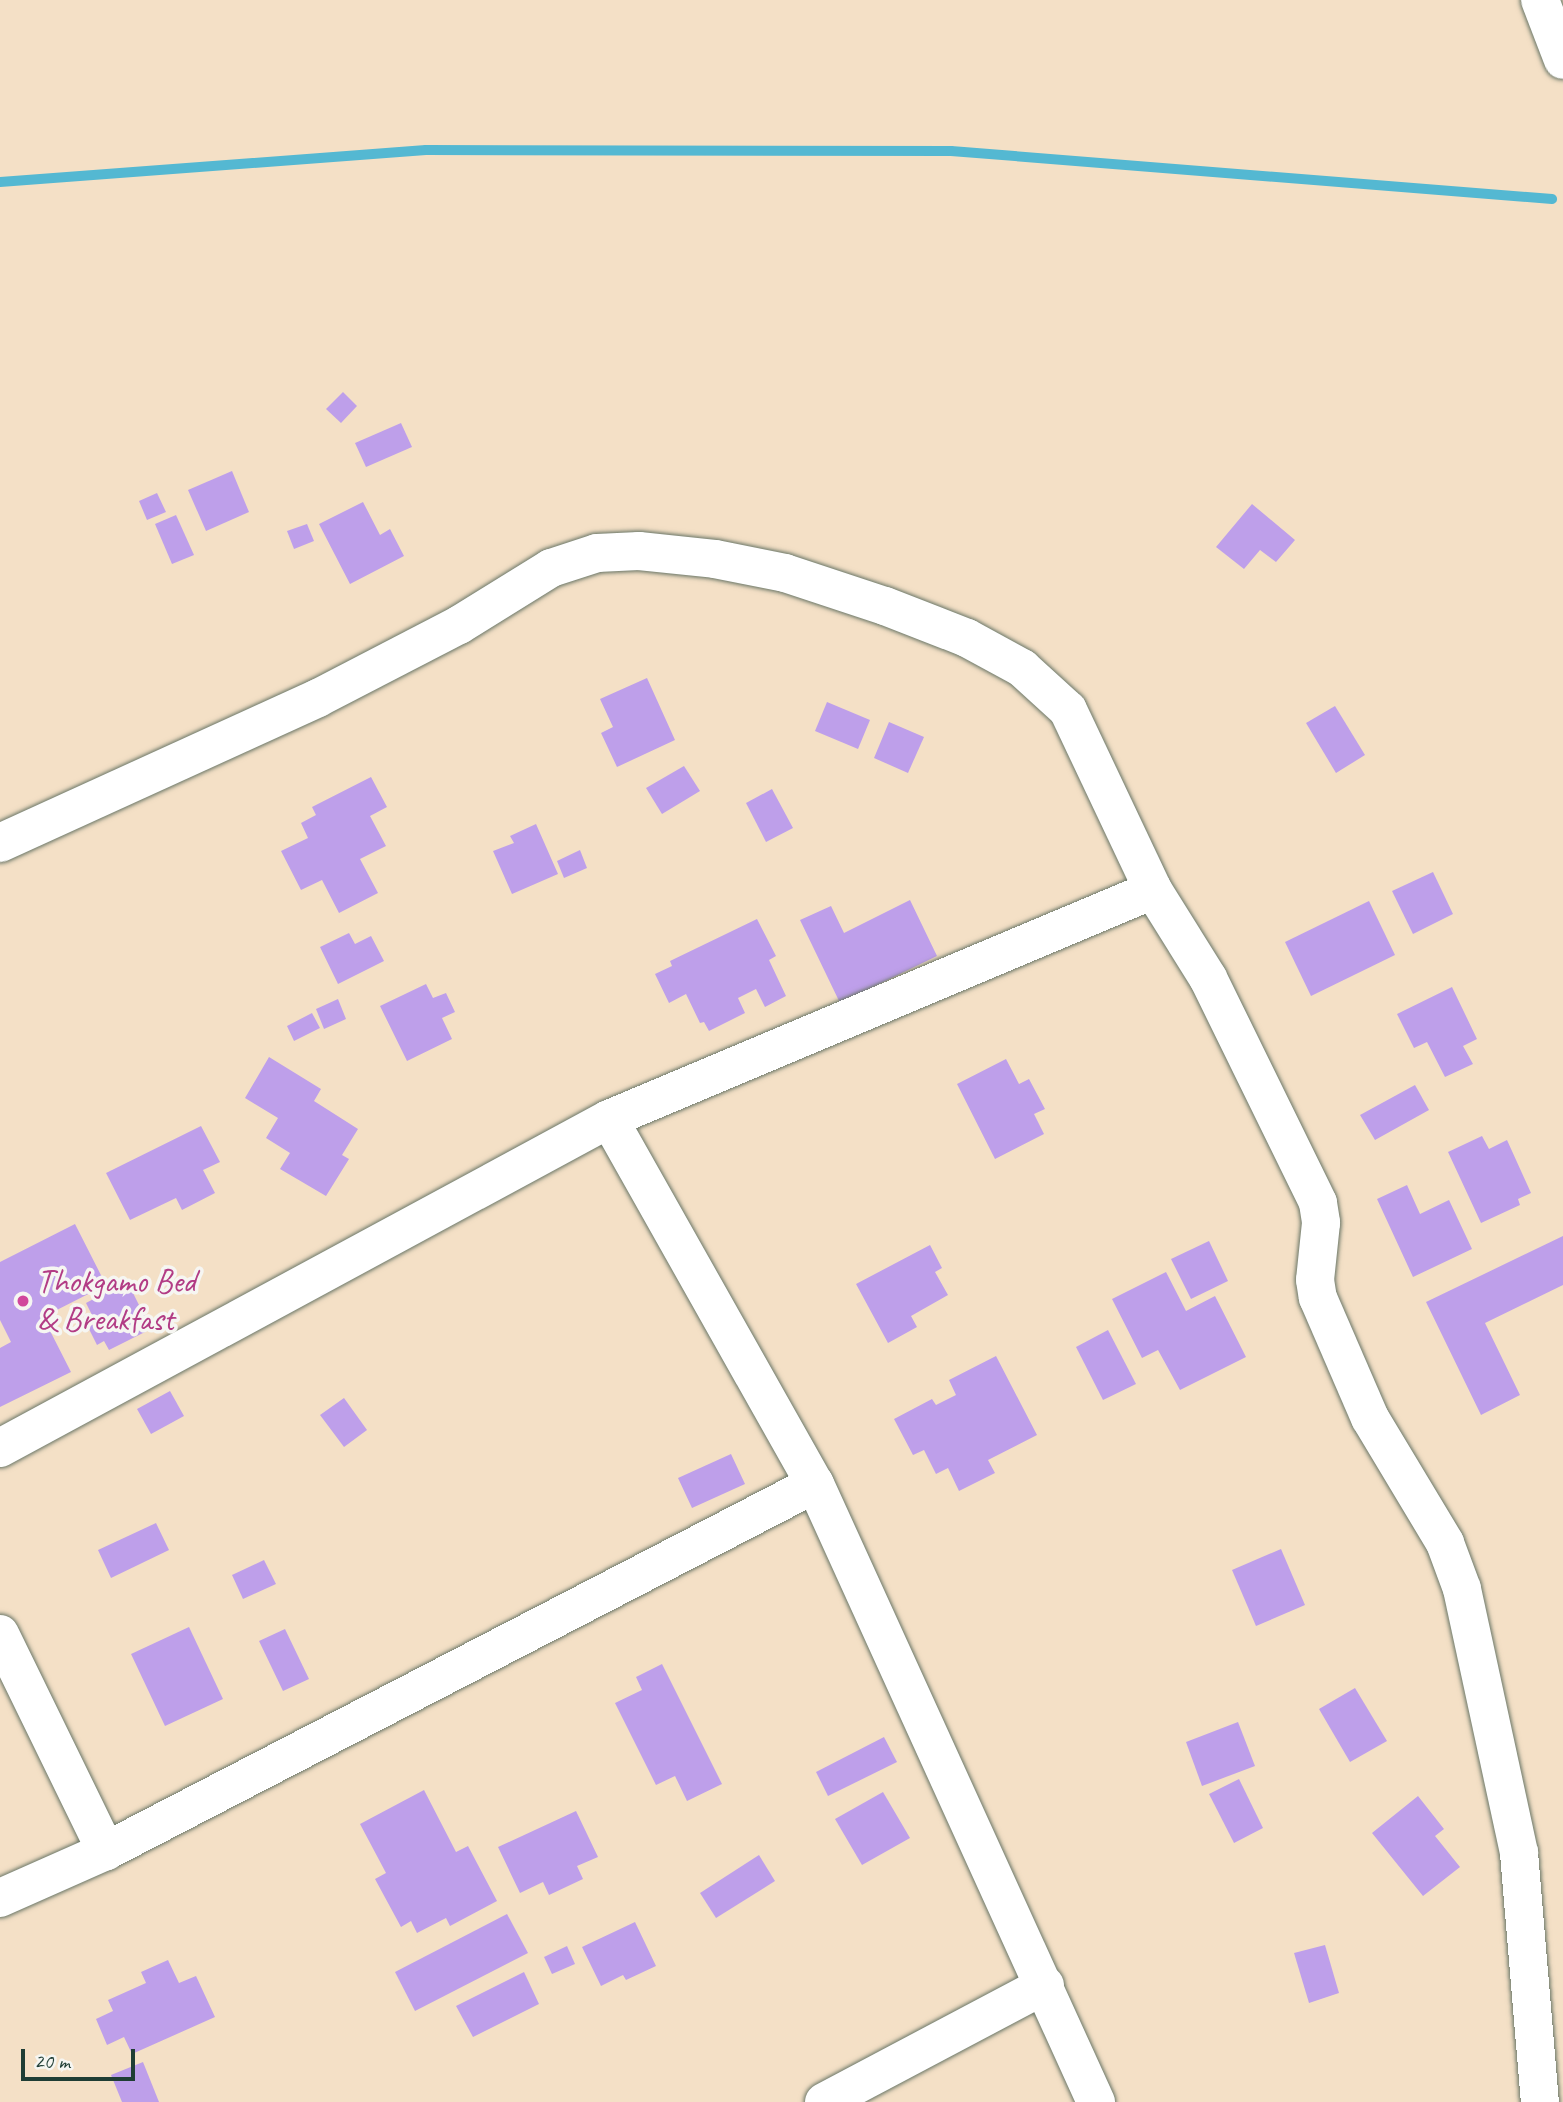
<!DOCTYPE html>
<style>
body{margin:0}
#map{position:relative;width:1563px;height:2102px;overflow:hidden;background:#f4e0c6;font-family:Caveat,sans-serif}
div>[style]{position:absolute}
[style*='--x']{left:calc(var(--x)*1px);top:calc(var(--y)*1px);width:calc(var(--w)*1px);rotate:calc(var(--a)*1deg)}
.stream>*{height:10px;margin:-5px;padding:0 5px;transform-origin:5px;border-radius:5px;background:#54b8d2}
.building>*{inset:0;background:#be9fea}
.roads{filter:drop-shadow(0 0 2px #6a7667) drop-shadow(0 0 2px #6a7667)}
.minor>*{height:38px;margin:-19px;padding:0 19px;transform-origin:19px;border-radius:19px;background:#fff}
.highway>*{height:38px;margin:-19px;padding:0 19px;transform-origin:19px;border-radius:19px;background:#fff}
.dots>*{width:19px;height:19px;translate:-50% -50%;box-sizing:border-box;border:4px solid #f6f6f2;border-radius:50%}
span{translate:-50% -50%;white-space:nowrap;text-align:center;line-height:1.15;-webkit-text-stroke:7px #f6f6f2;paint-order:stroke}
.hotel-label{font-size:33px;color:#b23c85}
.left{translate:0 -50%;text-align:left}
.scale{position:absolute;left:21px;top:2049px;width:114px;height:32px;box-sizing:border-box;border:4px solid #1f3d34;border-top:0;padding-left:9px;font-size:21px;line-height:24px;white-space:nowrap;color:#1f3d34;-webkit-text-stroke:5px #f6f6f2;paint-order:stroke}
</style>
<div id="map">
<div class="stream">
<i style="--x:0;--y:182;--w:427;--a:-4.3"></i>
<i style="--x:426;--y:150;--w:525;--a:0.11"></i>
<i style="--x:951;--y:151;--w:603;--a:4.57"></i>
</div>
<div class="building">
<i style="clip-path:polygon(343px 392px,357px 406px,341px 423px,326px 409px)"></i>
<i style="clip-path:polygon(401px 423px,412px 447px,366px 467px,355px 443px)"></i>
<i style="clip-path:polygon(232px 471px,249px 512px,206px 531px,188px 490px)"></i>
<i style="clip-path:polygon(157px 493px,166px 512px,147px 520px,139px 501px)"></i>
<i style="clip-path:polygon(363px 502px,380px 535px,390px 529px,404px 556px,350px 584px,319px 524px)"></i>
<i style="clip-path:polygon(1252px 504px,1295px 540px,1276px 562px,1260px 550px,1244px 569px,1216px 547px)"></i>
<i style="clip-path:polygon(176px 515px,194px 555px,172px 564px,155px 524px)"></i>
<i style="clip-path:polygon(307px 524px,314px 541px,294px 549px,287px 531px)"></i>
<i style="clip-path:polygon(647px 678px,675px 740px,617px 767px,601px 733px,613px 727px,600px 699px)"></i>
<i style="clip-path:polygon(827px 702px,870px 720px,858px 749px,815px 731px)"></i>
<i style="clip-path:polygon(1335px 706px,1365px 755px,1336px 773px,1306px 723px)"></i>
<i style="clip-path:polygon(889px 722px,924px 737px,908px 773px,874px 758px)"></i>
<i style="clip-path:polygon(684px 766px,700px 791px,662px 814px,646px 788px)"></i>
<i style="clip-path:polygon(371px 777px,387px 807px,370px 816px,386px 846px,360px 859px,378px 893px,339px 913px,322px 880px,301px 890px,281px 851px,308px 838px,301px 823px,316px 815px,312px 807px)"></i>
<i style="clip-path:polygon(772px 789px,793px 828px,766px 842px,746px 803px)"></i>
<i style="clip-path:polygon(536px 824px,558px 874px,512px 894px,493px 851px,514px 843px,510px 836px)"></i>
<i style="clip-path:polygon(580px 850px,587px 868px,564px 878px,557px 861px)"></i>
<i style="clip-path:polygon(1433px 872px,1453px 914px,1413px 934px,1392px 891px)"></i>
<i style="clip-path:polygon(910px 900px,937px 956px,840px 1003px,800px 920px,831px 906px,844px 933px)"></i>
<i style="clip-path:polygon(1369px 901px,1395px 955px,1311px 996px,1285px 942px)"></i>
<i style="clip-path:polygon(757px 919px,776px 956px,769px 960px,786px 996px,765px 1007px,756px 989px,738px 998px,745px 1013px,709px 1031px,704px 1022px,700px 1023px,686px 994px,669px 1003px,655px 974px,672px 966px,670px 961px)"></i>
<i style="clip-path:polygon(349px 933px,355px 944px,371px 936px,384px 961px,338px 984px,320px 947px)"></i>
<i style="clip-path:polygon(426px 984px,433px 998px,446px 993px,455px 1012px,442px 1018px,452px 1039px,407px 1061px,380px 1006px)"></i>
<i style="clip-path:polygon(1452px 987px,1477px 1039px,1463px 1046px,1473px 1064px,1445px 1077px,1427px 1042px,1414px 1048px,1397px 1014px)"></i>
<i style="clip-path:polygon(338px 999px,346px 1019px,324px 1029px,316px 1009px)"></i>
<i style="clip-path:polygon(312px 1013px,320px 1028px,294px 1041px,287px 1026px)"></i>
<i style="clip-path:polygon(269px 1057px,321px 1089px,314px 1101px,358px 1129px,342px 1155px,349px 1159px,326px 1196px,280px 1169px,290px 1153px,266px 1138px,278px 1118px,245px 1098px)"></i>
<i style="clip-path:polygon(1006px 1059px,1019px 1084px,1029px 1079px,1045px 1109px,1034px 1114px,1044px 1134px,995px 1159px,957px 1084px)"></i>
<i style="clip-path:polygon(1415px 1085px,1429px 1110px,1375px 1140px,1360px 1115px)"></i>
<i style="clip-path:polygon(201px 1126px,220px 1162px,203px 1170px,215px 1193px,182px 1210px,176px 1198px,130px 1220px,106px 1173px)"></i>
<i style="clip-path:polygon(1482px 1136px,1489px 1149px,1507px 1140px,1531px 1193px,1518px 1199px,1520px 1205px,1481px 1223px,1448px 1152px)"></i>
<i style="clip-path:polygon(1407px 1185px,1420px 1214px,1449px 1200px,1472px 1249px,1413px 1277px,1377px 1199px)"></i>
<i style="clip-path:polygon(75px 1224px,106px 1285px,43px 1317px,71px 1372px,0 1407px,0 1348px,11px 1342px,0 1320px,0 1262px)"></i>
<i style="clip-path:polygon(1563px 1236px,1563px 1285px,1485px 1323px,1520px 1395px,1481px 1415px,1426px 1302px)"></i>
<i style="clip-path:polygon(1209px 1241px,1228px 1281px,1191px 1299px,1171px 1259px)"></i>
<i style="clip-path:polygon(930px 1245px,942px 1268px,935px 1272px,948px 1295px,911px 1316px,917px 1327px,888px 1343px,856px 1284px)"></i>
<i style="clip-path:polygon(1166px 1272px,1186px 1311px,1215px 1296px,1246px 1357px,1180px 1390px,1158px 1350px,1142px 1358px,1112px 1299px)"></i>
<i style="clip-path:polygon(127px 1281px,151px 1329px,109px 1350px,104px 1341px,97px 1345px,88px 1327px,96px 1323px,86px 1303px)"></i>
<i style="clip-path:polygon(1108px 1330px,1136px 1384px,1103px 1400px,1076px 1347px)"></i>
<i style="clip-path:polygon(996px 1356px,1037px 1435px,988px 1460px,995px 1473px,959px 1491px,948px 1468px,936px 1474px,924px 1450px,913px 1455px,894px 1419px,932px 1399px,936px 1405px,956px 1395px,949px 1380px)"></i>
<i style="clip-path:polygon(170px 1391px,184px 1416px,151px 1434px,137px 1409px)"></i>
<i style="clip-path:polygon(344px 1398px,367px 1430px,344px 1447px,320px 1415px)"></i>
<i style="clip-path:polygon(731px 1454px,745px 1484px,692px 1508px,678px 1478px)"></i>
<i style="clip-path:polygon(156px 1523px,169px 1550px,111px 1578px,98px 1550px)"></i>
<i style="clip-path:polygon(1281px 1549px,1305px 1605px,1256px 1626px,1232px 1570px)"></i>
<i style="clip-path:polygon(264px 1560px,276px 1584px,243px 1599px,232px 1575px)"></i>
<i style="clip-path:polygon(189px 1627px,223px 1699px,165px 1726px,131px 1654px)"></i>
<i style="clip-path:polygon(285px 1629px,309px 1679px,283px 1691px,259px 1641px)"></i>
<i style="clip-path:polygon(662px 1664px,722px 1784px,687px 1801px,675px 1776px,656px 1785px,615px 1703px,642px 1690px,636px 1677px)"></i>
<i style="clip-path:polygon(1355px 1688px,1387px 1741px,1350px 1762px,1319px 1709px)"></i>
<i style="clip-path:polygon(1238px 1722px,1255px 1766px,1202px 1786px,1186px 1742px)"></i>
<i style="clip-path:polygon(884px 1737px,897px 1762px,828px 1796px,816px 1772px)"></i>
<i style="clip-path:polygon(1239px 1779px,1263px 1828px,1234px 1843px,1209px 1794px)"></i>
<i style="clip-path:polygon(424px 1790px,456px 1852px,468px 1846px,497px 1901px,450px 1926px,446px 1918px,417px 1933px,411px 1921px,401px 1927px,375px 1879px,386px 1873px,360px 1824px)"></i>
<i style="clip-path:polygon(883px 1792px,910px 1838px,862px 1865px,835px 1819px)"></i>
<i style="clip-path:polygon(1418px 1796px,1444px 1829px,1435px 1836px,1460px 1867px,1423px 1896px,1372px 1833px)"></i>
<i style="clip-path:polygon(576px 1811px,598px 1857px,577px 1866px,583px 1879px,549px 1895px,543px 1882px,520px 1893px,498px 1847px)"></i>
<i style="clip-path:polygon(759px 1855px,775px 1881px,716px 1918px,700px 1893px)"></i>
<i style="clip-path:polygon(507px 1914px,528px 1953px,415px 2011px,395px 1972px)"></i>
<i style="clip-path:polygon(635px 1922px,656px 1966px,626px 1980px,623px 1975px,601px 1986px,582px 1947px)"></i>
<i style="clip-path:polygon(1325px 1945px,1339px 1993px,1309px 2003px,1294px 1953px)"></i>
<i style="clip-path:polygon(567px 1946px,575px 1964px,552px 1974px,544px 1957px)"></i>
<i style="clip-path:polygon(168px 1960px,179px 1983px,196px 1976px,215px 2017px,132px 2054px,124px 2037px,107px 2045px,96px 2019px,113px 2011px,108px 2000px,146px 1983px,141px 1972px)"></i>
<i style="clip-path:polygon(524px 1972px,539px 2004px,473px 2037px,456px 2006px)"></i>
<i style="clip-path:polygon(143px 2062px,159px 2102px,122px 2102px,111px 2075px)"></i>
</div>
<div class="roads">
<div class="minor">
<i style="--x:0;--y:843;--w:349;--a:-24.5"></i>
<i style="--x:318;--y:698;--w:159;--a:-27.4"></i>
<i style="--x:459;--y:625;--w:108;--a:-31.8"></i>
<i style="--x:551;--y:568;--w:48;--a:-18.1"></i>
<i style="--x:597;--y:553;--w:42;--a:-2.7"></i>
<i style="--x:639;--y:551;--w:76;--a:6"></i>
<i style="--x:715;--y:559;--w:71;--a:11.3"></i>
<i style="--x:785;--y:573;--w:105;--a:18.3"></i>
<i style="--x:885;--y:606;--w:88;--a:21.3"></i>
<i style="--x:967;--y:638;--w:63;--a:28.6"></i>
<i style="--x:1022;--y:668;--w:62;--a:42.4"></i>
<i style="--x:1068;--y:710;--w:199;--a:64.7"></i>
<i style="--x:1153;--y:890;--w:104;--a:58"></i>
<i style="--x:1208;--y:978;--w:250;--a:63.9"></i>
<i style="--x:1318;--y:1203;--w:20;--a:81"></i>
<i style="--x:1321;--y:1223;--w:57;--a:96"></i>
<i style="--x:1315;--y:1280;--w:18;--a:81"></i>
<i style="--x:1318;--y:1298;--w:131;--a:66.6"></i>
<i style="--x:1370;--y:1418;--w:146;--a:59"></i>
<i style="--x:1445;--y:1543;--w:49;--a:69.7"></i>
<i style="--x:1462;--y:1589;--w:270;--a:77.8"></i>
<i style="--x:1519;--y:1853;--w:250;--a:85.2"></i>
<i style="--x:609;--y:1119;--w:419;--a:60.6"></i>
<i style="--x:815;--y:1484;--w:679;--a:65.55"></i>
<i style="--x:0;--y:1448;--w:692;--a:-28.38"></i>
<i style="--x:609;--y:1119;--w:590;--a:-22.83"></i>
<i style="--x:0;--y:1634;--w:242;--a:64"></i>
<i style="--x:0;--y:1898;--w:116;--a:-23.9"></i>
<i style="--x:106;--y:1851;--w:798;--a:-27.37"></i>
<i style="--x:824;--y:2102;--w:250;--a:-27.9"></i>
</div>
<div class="highway">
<i style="--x:1540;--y:0;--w:64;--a:69"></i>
</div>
</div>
<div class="dots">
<i style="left:23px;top:1301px;background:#d1479c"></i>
</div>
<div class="hotel-label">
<span class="left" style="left:37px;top:1301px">Thokgamo Bed<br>&amp; Breakfast</span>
</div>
<div class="scale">20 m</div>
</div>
